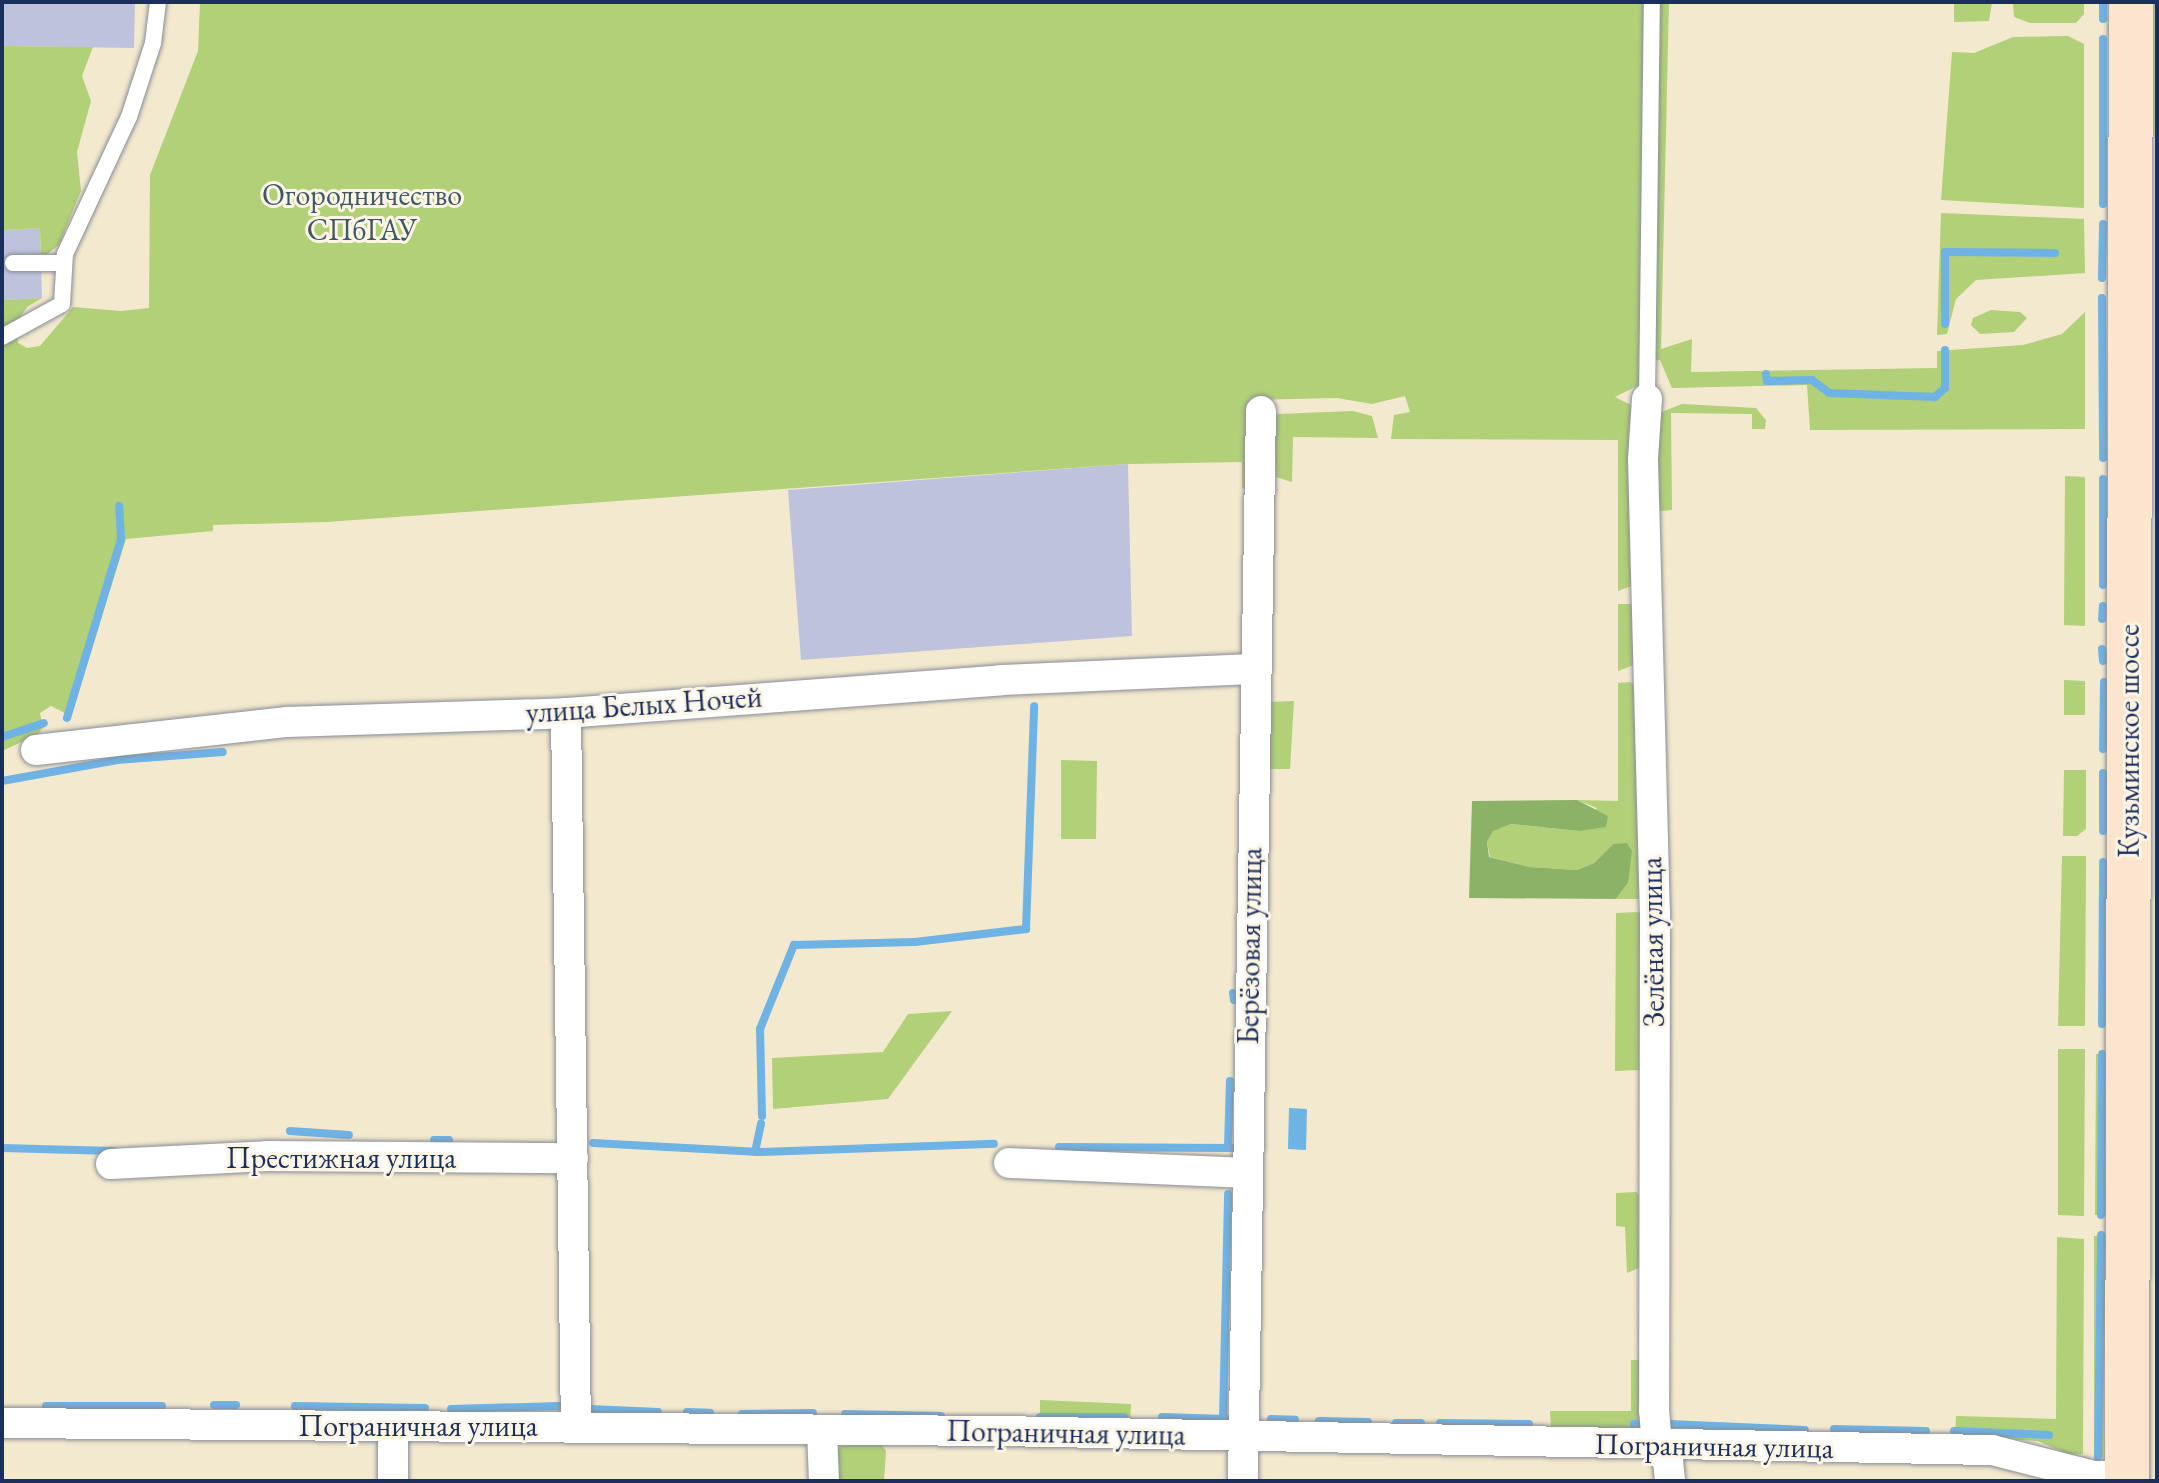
<!DOCTYPE html>
<meta charset="utf-8">
<style>
body{margin:0}
#map{position:relative;width:2159px;height:1483px;overflow:hidden;background:#f3e9ce;font-family:"EB Garamond",serif}
div>[style]{position:absolute}
[style*='--x']{left:calc(var(--x)*1px);top:calc(var(--y)*1px);width:calc(var(--w)*1px);rotate:calc(var(--a)*1deg)}
.industrial>*{inset:0;background:#bfc2dd}
.green>*{inset:0;background:#b1d077}
.forest>*{inset:0;background:#8cb268}
.water>*{inset:0;background:#6fb2e4}
.stream>*{height:8px;margin:-4px;padding:0 4px;transform-origin:4px;border-radius:4px;background:#6fb2e4}
.roads{filter:drop-shadow(0 0 2px #878c96) drop-shadow(0 0 2px #878c96)}
.service>*{height:16px;margin:-8px;padding:0 8px;transform-origin:8px;border-radius:8px;background:#fff}
.minor>*{height:30px;margin:-15px;padding:0 15px;transform-origin:15px;border-radius:15px;background:#fff}
.secondary>*{height:44px;margin:-22px;padding:0 22px;transform-origin:22px;border-radius:22px;background:#fce5cf}
span{translate:-50% -50%;white-space:nowrap;text-align:center;line-height:1.15;-webkit-text-stroke:6px #fcf5e5;paint-order:stroke}
.park-label{font-size:30px;color:#405764}
.street-label{font-size:30px;color:#1b2f5e}
.frame{position:absolute;inset:0;border:4px solid #1b2f5e;pointer-events:none}
</style>
<div id="map">
<div class="industrial">
<i style="clip-path:polygon(2px 2px,135px 2px,134px 48px,2px 46px)"></i>
<i style="clip-path:polygon(40px 228px,42px 298px,2px 300px,2px 230px)"></i>
<i style="clip-path:polygon(1128px 464px,1132px 636px,801px 660px,788px 490px)"></i>
</div>
<div class="green">
<i style="clip-path:polygon(200px 2px,1669px 2px,1661px 349px,1692px 339px,1691px 372px,1937px 368px,1937px 351px,2023px 345px,2062px 334px,2085px 312px,2085px 429px,1810px 430px,1807px 385px,1672px 388px,1660px 360px,1643px 361px,1641px 384px,1615px 397px,1635px 407px,1637px 584px,1618px 591px,1618px 440px,1391px 439px,1394px 415px,1410px 412px,1405px 396px,1372px 404px,1337px 398px,1254px 400px,1249px 487px,1242px 488px,1242px 462px,1128px 464px,327px 522px,213px 525px,213px 531px,126px 539px,71px 716px,51px 706px,40px 713px,43px 728px,37px 735px,2px 751px,2px 300px,42px 298px,27px 307px,16px 324px,18px 343px,27px 348px,40px 346px,73px 307px,121px 311px,149px 308px,150px 175px,198px 51px)"></i>
<i style="clip-path:polygon(1954px 2px,1992px 2px,1989px 21px,1954px 22px)"></i>
<i style="clip-path:polygon(1999px 2px,2084px 2px,2084px 14px,2076px 23px,2030px 23px,2014px 17px,2013px 4px)"></i>
<i style="clip-path:polygon(2068px 36px,2084px 44px,2084px 208px,1941px 200px,1952px 52px,1974px 53px,2013px 37px)"></i>
<i style="clip-path:polygon(2px 46px,93px 47px,82px 76px,91px 101px,77px 152px,81px 191px,59px 245px,41px 259px,40px 228px,2px 230px)"></i>
<i style="clip-path:polygon(1941px 213px,2084px 219px,2085px 273px,1976px 280px,1956px 299px,1947px 334px,1937px 335px)"></i>
<i style="clip-path:polygon(1991px 310px,2020px 312px,2027px 318px,2014px 332px,1980px 334px,1971px 325px,1973px 318px)"></i>
<i style="clip-path:polygon(1682px 404px,1756px 408px,1766px 420px,1765px 429px,1752px 429px,1752px 414px,1671px 413px,1672px 510px,1661px 511px,1655px 509px,1659px 413px)"></i>
<i style="clip-path:polygon(1353px 411px,1372px 416px,1378px 438px,1293px 437px,1292px 482px,1276px 477px,1274px 419px,1278px 414px)"></i>
<i style="clip-path:polygon(2065px 476px,2085px 477px,2085px 626px,2064px 625px)"></i>
<i style="clip-path:polygon(1618px 604px,1633px 604px,1639px 663px,1618px 671px)"></i>
<i style="clip-path:polygon(2064px 680px,2085px 681px,2085px 715px,2064px 715px)"></i>
<i style="clip-path:polygon(1630px 682px,1639px 687px,1646px 899px,1616px 899px,1628px 883px,1613px 844px,1594px 863px,1577px 870px,1528px 867px,1490px 857px,1487px 842px,1493px 830px,1511px 824px,1579px 831px,1597px 808px,1577px 800px,1618px 801px,1618px 683px)"></i>
<i style="clip-path:polygon(1294px 701px,1290px 769px,1267px 769px,1269px 702px)"></i>
<i style="clip-path:polygon(1061px 760px,1097px 761px,1096px 839px,1061px 839px)"></i>
<i style="clip-path:polygon(2064px 770px,2086px 770px,2086px 829px,2077px 836px,2063px 836px)"></i>
<i style="clip-path:polygon(2062px 856px,2086px 856px,2085px 1026px,2058px 1026px)"></i>
<i style="clip-path:polygon(1640px 912px,1640px 1070px,1615px 1071px,1616px 913px)"></i>
<i style="clip-path:polygon(952px 1011px,888px 1099px,773px 1109px,772px 1058px,883px 1052px,908px 1014px)"></i>
<i style="clip-path:polygon(2058px 1049px,2085px 1049px,2084px 1216px,2058px 1215px)"></i>
<i style="clip-path:polygon(2096px 1054px,2107px 1054px,2106px 1215px,2095px 1215px)"></i>
<i style="clip-path:polygon(1636px 1192px,1641px 1197px,1641px 1267px,1627px 1273px,1625px 1227px,1616px 1226px,1616px 1193px)"></i>
<i style="clip-path:polygon(2106px 1235px,2103px 1457px,2094px 1457px,2094px 1236px)"></i>
<i style="clip-path:polygon(2057px 1237px,2084px 1239px,2083px 1454px,2069px 1455px,2038px 1441px,1955px 1436px,1956px 1416px,2056px 1419px)"></i>
<i style="clip-path:polygon(1631px 1360px,1646px 1360px,1645px 1430px,1551px 1427px,1550px 1411px,1631px 1411px)"></i>
<i style="clip-path:polygon(1040px 1400px,1131px 1404px,1130px 1423px,1040px 1417px)"></i>
<i style="clip-path:polygon(845px 1441px,879px 1441px,886px 1451px,884px 1481px,830px 1481px,833px 1457px)"></i>
</div>
<div class="forest">
<i style="clip-path:polygon(1577px 800px,1608px 816px,1606px 827px,1579px 831px,1511px 824px,1493px 831px,1487px 842px,1489px 857px,1529px 867px,1577px 870px,1594px 863px,1613px 844px,1627px 843px,1632px 851px,1628px 883px,1616px 899px,1469px 898px,1472px 801px)"></i>
</div>
<div class="water">
<i style="clip-path:polygon(1289px 1108px,1307px 1109px,1306px 1150px,1288px 1149px)"></i>
</div>
<div class="stream">
<i style="--x:2103;--y:2;--w:17;--a:90"></i>
<i style="--x:2103;--y:204;--w:165;--a:-90"></i>
<i style="--x:2102;--y:278;--w:54;--a:-88.9"></i>
<i style="--x:2102;--y:298;--w:160;--a:89.6"></i>
<i style="--x:1945;--y:324;--w:72;--a:-90"></i>
<i style="--x:1945;--y:252;--w:110;--a:0.5"></i>
<i style="--x:1766;--y:374;--w:7;--a:82"></i>
<i style="--x:1767;--y:381;--w:45;--a:-1.3"></i>
<i style="--x:1812;--y:380;--w:21;--a:37"></i>
<i style="--x:1829;--y:393;--w:106;--a:2.2"></i>
<i style="--x:1935;--y:397;--w:13;--a:-42"></i>
<i style="--x:1945;--y:388;--w:38;--a:-90"></i>
<i style="--x:2103;--y:585;--w:106;--a:-90"></i>
<i style="--x:2102;--y:619;--w:13;--a:-86"></i>
<i style="--x:2102;--y:649;--w:12;--a:85"></i>
<i style="--x:67;--y:718;--w:187;--a:-73.2"></i>
<i style="--x:121;--y:539;--w:33;--a:-93"></i>
<i style="--x:2;--y:737;--w:44;--a:-18.4"></i>
<i style="--x:2103;--y:749;--w:67;--a:-89.1"></i>
<i style="--x:2103;--y:773;--w:58;--a:90"></i>
<i style="--x:2;--y:781;--w:117;--a:-10.3"></i>
<i style="--x:117;--y:760;--w:106;--a:-4.3"></i>
<i style="--x:1233;--y:993;--w:7;--a:82"></i>
<i style="--x:2102;--y:1024;--w:162;--a:-89.6"></i>
<i style="--x:762;--y:1116;--w:87;--a:-91.3"></i>
<i style="--x:760;--y:1029;--w:91;--a:-68"></i>
<i style="--x:794;--y:945;--w:121;--a:-1.4"></i>
<i style="--x:915;--y:942;--w:112;--a:-6.7"></i>
<i style="--x:1026;--y:929;--w:223;--a:-87.9"></i>
<i style="--x:290;--y:1131;--w:59;--a:3.9"></i>
<i style="--x:434;--y:1140;--w:15;--a:0"></i>
<i style="--x:593;--y:1143;--w:167;--a:3.1"></i>
<i style="--x:760;--y:1152;--w:234;--a:-2"></i>
<i style="--x:1059;--y:1147;--w:174;--a:0.3"></i>
<i style="--x:1228;--y:1147;--w:66;--a:-88.3"></i>
<i style="--x:2;--y:1148;--w:112;--a:1.5"></i>
<i style="--x:755;--y:1152;--w:29;--a:-78"></i>
<i style="--x:2101;--y:1215;--w:161;--a:-89.6"></i>
<i style="--x:214;--y:1405;--w:22;--a:0"></i>
<i style="--x:46;--y:1406;--w:116;--a:0"></i>
<i style="--x:295;--y:1406;--w:130;--a:0.9"></i>
<i style="--x:451;--y:1409;--w:108;--a:-1.6"></i>
<i style="--x:590;--y:1409;--w:68;--a:2.5"></i>
<i style="--x:687;--y:1412;--w:23;--a:2"></i>
<i style="--x:742;--y:1414;--w:71;--a:-0.8"></i>
<i style="--x:845;--y:1414;--w:96;--a:1.2"></i>
<i style="--x:1040;--y:1417;--w:84;--a:0"></i>
<i style="--x:1162;--y:1417;--w:64;--a:1.8"></i>
<i style="--x:1223;--y:1419;--w:225;--a:-88.7"></i>
<i style="--x:1271;--y:1419;--w:24;--a:2"></i>
<i style="--x:1319;--y:1421;--w:49;--a:1.2"></i>
<i style="--x:1396;--y:1423;--w:25;--a:0"></i>
<i style="--x:1440;--y:1423;--w:89;--a:0.6"></i>
<i style="--x:1634;--y:1424;--w:10;--a:6"></i>
<i style="--x:1669;--y:1424;--w:136;--a:2.5"></i>
<i style="--x:1834;--y:1429;--w:92;--a:1.2"></i>
<i style="--x:1954;--y:1431;--w:95;--a:2.4"></i>
<i style="--x:2098;--y:1457;--w:222;--a:-89.2"></i>
</div>
<div class="roads">
<div class="service">
<i style="--x:13;--y:263;--w:50;--a:0"></i>
<i style="--x:2;--y:337;--w:68;--a:-28.8"></i>
<i style="--x:62;--y:304;--w:50;--a:-86.6"></i>
<i style="--x:65;--y:254;--w:151;--a:-65"></i>
<i style="--x:129;--y:117;--w:78;--a:-72"></i>
<i style="--x:153;--y:43;--w:41;--a:-83"></i>
<i style="--x:1647;--y:399;--w:397;--a:-89.3"></i>
</div>
<div class="minor">
<i style="--x:1647;--y:399;--w:60;--a:93.8"></i>
<i style="--x:1643;--y:459;--w:454;--a:88.5"></i>
<i style="--x:1655;--y:913;--w:497;--a:90.1"></i>
<i style="--x:1654;--y:1410;--w:36;--a:85"></i>
<i style="--x:1657;--y:1446;--w:19;--a:54"></i>
<i style="--x:1668;--y:1461;--w:20;--a:84"></i>
<i style="--x:566;--y:713;--w:713;--a:89.2"></i>
<i style="--x:36;--y:750;--w:253;--a:-6.4"></i>
<i style="--x:287;--y:722;--w:279;--a:-1.8"></i>
<i style="--x:566;--y:713;--w:436;--a:-4.3"></i>
<i style="--x:1001;--y:680;--w:253;--a:-2.5"></i>
<i style="--x:1009;--y:1163;--w:237;--a:2.4"></i>
<i style="--x:111;--y:1164;--w:156;--a:-2.9"></i>
<i style="--x:267;--y:1156;--w:306;--a:0.4"></i>
<i style="--x:2;--y:1423;--w:997;--a:0.46"></i>
<i style="--x:999;--y:1431;--w:993;--a:1.1"></i>
<i style="--x:1992;--y:1450;--w:105;--a:14.3"></i>
<i style="--x:2094;--y:1476;--w:33;--a:0"></i>
<i style="--x:393;--y:1427;--w:54;--a:90"></i>
<i style="--x:822;--y:1431;--w:50;--a:87.7"></i>
<i style="--x:1243;--y:1481;--w:1070;--a:-89.04"></i>
</div>
<div class="secondary">
<i style="--x:2127;--y:1481;--w:1479;--a:-89.85"></i>
</div>
</div>
<div class="park-label">
<span style="left:362px;top:212px">Огородничество<br>СПбГАУ</span>
</div>
<div class="street-label">
<span style="left:644px;top:705px;rotate:-4deg">улица Белых Ночей</span>
<span style="left:2129px;top:741px;rotate:-90deg">Кузьминское шоссе</span>
<span style="left:1653px;top:942px;rotate:-91deg">Зелёная улица</span>
<span style="left:1250px;top:946px;rotate:-89deg">Берёзовая улица</span>
<span style="left:341px;top:1158px">Престижная улица</span>
<span style="left:418px;top:1426px">Пограничная улица</span>
<span style="left:1066px;top:1433px;rotate:1deg">Пограничная улица</span>
<span style="left:1714px;top:1446px;rotate:1deg">Пограничная улица</span>
</div>
<div class="frame"></div>
</div>
